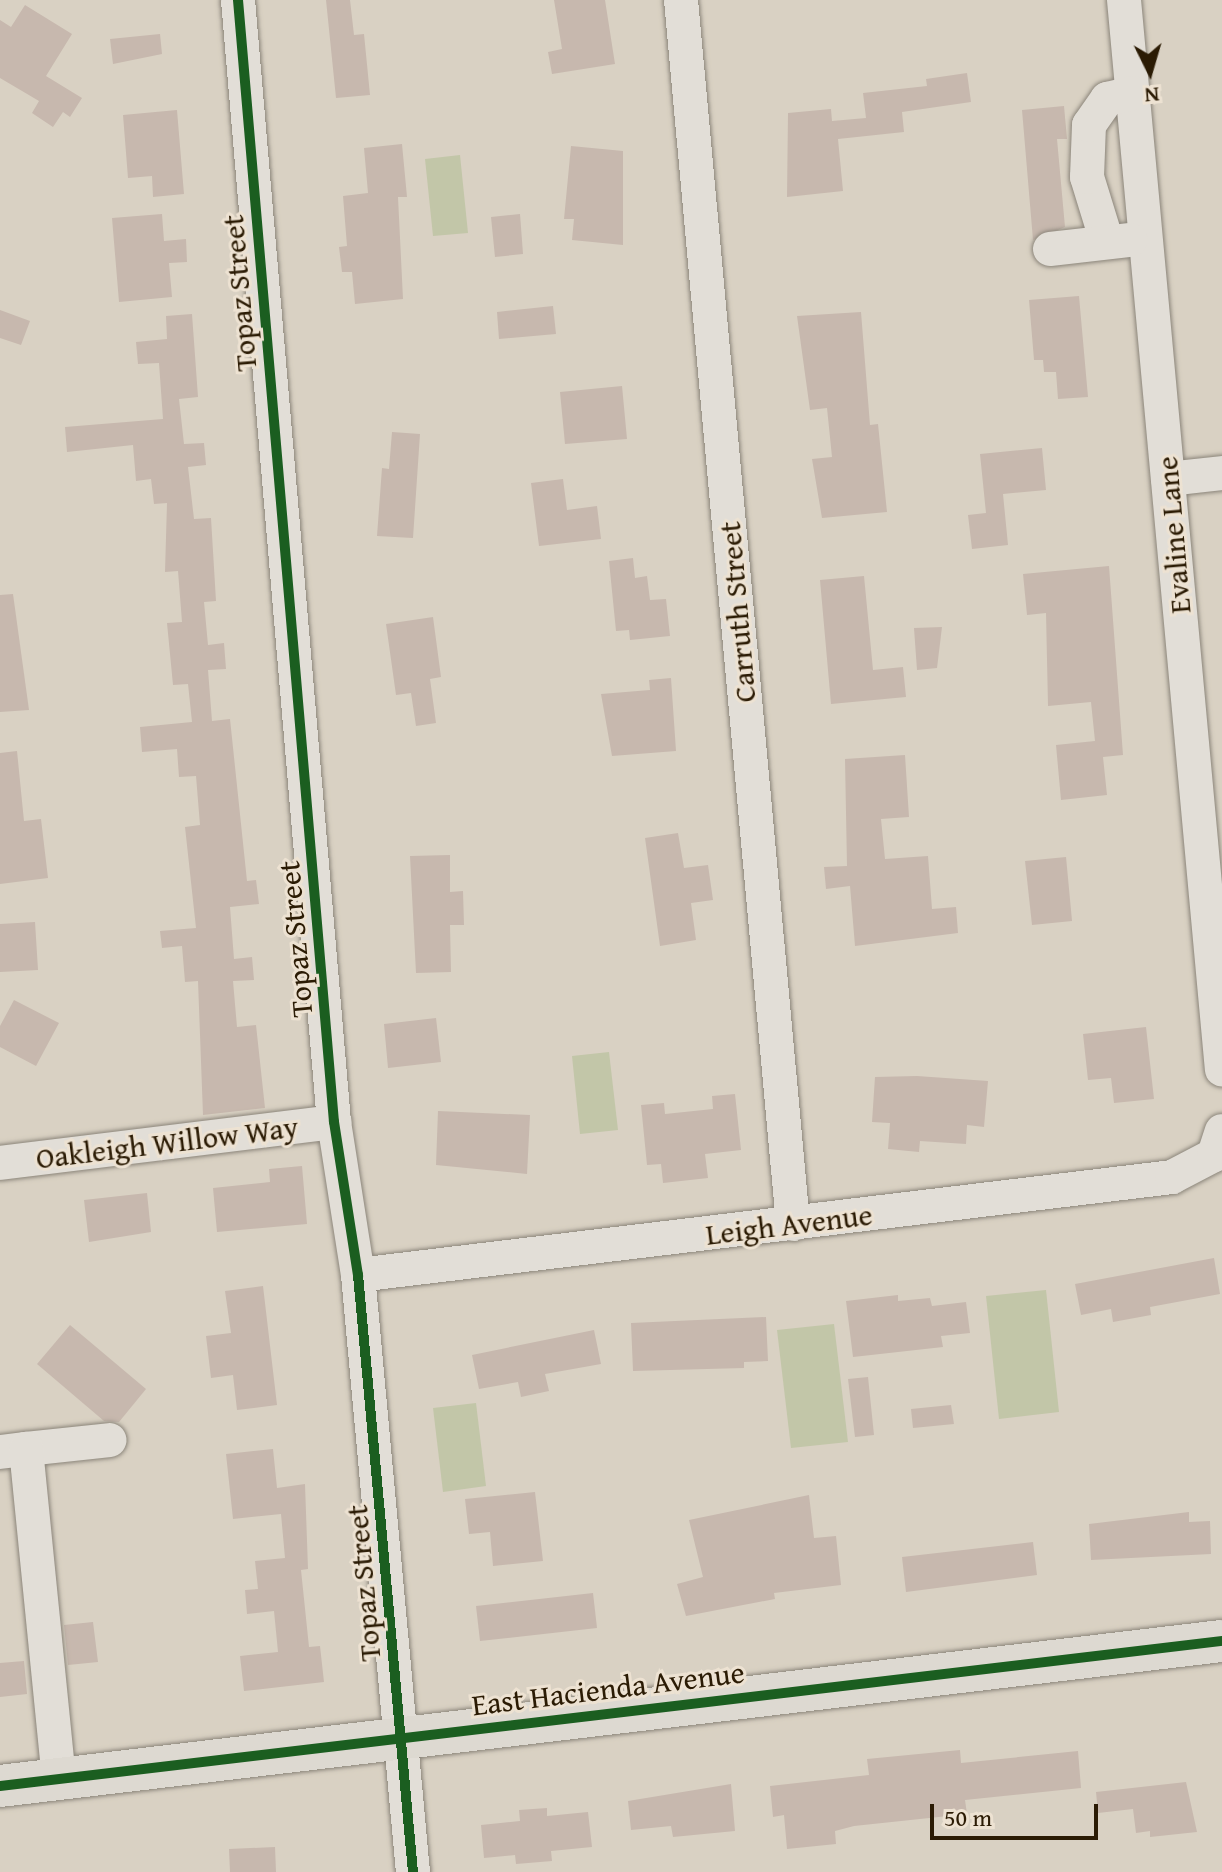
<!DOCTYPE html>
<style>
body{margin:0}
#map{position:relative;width:1222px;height:1872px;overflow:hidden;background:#d9d1c3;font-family:"Gentium Book Plus",serif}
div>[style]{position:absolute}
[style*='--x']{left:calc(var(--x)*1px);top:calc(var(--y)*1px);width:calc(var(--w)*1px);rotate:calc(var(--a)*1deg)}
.green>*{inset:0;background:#c2c6a8}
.building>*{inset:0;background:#c7b8ae}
.roads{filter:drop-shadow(0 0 2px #8b857a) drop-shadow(0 0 2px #8b857a)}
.minor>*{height:34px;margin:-17px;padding:0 17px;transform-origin:17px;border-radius:17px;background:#e2ded7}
.major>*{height:42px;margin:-21px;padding:0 21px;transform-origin:21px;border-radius:21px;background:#ddd9d1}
.cycleway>*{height:10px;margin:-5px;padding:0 5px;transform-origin:5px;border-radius:5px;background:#1b5e20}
span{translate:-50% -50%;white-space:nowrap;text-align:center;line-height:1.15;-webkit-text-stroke:6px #ede2d2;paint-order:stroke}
.street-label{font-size:30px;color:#2b1b04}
.north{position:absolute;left:1110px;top:32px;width:80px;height:80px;-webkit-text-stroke:6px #ede2d2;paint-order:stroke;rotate:175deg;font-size:22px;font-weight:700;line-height:32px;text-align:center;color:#2b1b04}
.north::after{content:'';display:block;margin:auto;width:28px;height:36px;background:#2b1b04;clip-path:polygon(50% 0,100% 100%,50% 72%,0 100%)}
.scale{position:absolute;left:930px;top:1804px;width:168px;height:36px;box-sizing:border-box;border:4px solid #2b1b04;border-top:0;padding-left:10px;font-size:24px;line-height:28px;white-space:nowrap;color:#2b1b04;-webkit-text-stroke:6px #ede2d2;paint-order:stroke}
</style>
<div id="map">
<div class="green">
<i style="clip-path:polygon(460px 155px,468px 233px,433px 236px,425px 159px)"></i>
<i style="clip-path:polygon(609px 1052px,618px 1130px,580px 1134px,572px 1056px)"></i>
<i style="clip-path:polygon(1046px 1290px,1059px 1412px,999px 1419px,986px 1296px)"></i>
<i style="clip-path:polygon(834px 1324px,848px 1442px,791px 1448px,777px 1330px)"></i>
<i style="clip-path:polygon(476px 1403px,486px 1486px,443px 1492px,433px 1408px)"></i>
</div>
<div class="building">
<i style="clip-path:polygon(326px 0,350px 0,354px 35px,364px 34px,370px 95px,336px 98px)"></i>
<i style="clip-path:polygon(554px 0,605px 0,615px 64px,552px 74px,548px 52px,562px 49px)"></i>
<i style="clip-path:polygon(25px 5px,72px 34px,46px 76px,82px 98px,70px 117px,63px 112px,53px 127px,32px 113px,39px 101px,0 78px,0 20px,11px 27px)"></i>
<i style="clip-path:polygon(160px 34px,162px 54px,113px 64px,110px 39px)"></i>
<i style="clip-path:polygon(967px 73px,971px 102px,902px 112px,904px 132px,838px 139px,843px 191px,787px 197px,788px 113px,831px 109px,832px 121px,866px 118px,863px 93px,927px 86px,926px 79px)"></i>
<i style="clip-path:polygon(1064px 106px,1067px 139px,1057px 139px,1065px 227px,1033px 240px,1022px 110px)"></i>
<i style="clip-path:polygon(177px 110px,184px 194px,153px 197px,152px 176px,128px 178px,123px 115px)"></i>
<i style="clip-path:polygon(402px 144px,407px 197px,398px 197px,403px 299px,355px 304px,352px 272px,342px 272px,339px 247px,347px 246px,343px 196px,368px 193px,364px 148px)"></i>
<i style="clip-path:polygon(571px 146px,623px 151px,623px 245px,572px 240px,574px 219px,564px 219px)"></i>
<i style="clip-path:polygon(162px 214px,164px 241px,186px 239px,187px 262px,169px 263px,172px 297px,119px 302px,112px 218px)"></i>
<i style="clip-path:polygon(520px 214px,523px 254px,495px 257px,491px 217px)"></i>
<i style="clip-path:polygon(1079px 296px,1088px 397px,1058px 399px,1056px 372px,1044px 372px,1043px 360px,1034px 360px,1029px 300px)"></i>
<i style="clip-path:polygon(553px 306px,556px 334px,499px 339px,497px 312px)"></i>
<i style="clip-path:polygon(0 310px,30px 321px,21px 345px,0 338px)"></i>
<i style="clip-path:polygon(861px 312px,870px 425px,878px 424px,887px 512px,822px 518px,812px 459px,832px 457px,827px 408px,810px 410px,797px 316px)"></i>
<i style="clip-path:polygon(192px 314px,198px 397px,179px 399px,184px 444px,204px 443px,206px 465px,188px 467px,194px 519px,211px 518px,216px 601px,204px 602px,208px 645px,224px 643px,226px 669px,208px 670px,212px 721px,230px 719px,247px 881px,256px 880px,259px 904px,230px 907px,234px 959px,252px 957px,254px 980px,233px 981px,237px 1027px,256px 1025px,265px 1108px,203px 1115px,198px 981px,185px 982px,182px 946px,162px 948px,160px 931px,196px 928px,185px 827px,200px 825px,196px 776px,179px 777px,177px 749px,142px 752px,140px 727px,192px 722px,188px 684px,173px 685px,167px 623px,182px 622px,178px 571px,165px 572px,167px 503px,154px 504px,151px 479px,136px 481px,133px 445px,67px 452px,65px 427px,163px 419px,159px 363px,138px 364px,136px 342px,167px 339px,166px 316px)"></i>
<i style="clip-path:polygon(622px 386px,627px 439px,565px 444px,560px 392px)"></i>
<i style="clip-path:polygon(392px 432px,420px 434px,413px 538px,377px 536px,382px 468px,389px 469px)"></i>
<i style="clip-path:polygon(1042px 448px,1046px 490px,1003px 494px,1008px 545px,972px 549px,968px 515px,986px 513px,980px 454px)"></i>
<i style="clip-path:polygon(563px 479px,567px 510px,597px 506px,601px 539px,539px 546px,531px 483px)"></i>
<i style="clip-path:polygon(633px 558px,635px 578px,647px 576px,650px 600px,666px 599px,670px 636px,630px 640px,629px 630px,616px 631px,609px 561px)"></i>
<i style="clip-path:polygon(1109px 566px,1123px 755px,1103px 757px,1107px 795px,1061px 800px,1056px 745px,1095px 741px,1091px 702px,1048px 706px,1046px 613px,1027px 615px,1023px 574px)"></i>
<i style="clip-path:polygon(864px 576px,873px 670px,903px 667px,906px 697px,831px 704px,820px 580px)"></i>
<i style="clip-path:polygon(13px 594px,29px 710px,0 712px,0 595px)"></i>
<i style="clip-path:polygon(433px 617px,441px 677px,430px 679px,436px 723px,416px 726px,411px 693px,396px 695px,386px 624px)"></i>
<i style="clip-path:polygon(942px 627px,937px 668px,917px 670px,914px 628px)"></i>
<i style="clip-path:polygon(671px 678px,676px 751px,612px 756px,601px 694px,650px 690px,649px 680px)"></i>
<i style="clip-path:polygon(17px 751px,24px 821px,41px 819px,48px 878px,0 884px,0 753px)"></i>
<i style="clip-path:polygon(905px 755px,909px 817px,881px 819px,885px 859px,928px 856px,932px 909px,956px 907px,958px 933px,855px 946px,850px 886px,826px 889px,824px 867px,847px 866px,845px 759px)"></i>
<i style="clip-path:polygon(678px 833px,684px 868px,708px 865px,713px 900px,691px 903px,696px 940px,660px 946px,645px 838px)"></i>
<i style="clip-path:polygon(450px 855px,450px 892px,463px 891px,464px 925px,450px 925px,451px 972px,416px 973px,410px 856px)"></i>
<i style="clip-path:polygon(1066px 857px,1072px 921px,1032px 925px,1025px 861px)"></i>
<i style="clip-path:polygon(35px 922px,38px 970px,0 972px,0 924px)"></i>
<i style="clip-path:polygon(14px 1000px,59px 1023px,36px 1066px,0 1047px,0 1026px)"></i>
<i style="clip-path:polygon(436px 1018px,441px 1062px,388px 1068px,384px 1024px)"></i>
<i style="clip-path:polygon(1146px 1027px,1154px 1099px,1114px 1103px,1111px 1078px,1088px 1080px,1083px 1034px)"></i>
<i style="clip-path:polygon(917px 1076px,988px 1081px,984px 1127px,967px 1125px,966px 1144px,920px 1141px,919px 1152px,888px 1149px,890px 1123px,872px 1122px,875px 1077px)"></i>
<i style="clip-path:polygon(735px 1094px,741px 1150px,705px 1154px,708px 1178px,663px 1183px,661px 1164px,647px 1165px,641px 1105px,664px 1103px,665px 1114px,713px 1109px,712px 1096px)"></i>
<i style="clip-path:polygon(438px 1111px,530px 1115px,527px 1174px,436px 1165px)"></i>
<i style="clip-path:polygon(302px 1166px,307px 1224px,217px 1232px,213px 1188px,270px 1182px,269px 1169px)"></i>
<i style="clip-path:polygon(147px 1193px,151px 1232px,89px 1242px,84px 1200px)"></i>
<i style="clip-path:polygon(1214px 1258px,1220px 1294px,1150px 1307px,1151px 1315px,1113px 1322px,1111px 1309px,1081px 1315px,1075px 1284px)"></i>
<i style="clip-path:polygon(263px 1286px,277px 1405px,237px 1410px,233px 1375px,211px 1378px,206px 1336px,231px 1333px,225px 1291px)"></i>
<i style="clip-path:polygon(898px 1295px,898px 1301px,930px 1298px,932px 1306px,966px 1302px,970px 1333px,941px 1336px,943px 1347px,853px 1357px,846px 1301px)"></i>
<i style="clip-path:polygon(766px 1317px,768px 1361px,744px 1362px,744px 1368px,633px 1371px,631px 1323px)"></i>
<i style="clip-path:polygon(70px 1325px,146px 1389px,119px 1422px,104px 1421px,37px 1364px)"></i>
<i style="clip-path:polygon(594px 1330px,601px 1364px,545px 1374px,549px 1391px,521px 1397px,518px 1382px,479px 1389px,472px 1355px)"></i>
<i style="clip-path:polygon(868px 1377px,874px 1435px,855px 1437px,848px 1379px)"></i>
<i style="clip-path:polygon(951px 1405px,954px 1424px,913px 1428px,911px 1409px)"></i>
<i style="clip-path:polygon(273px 1449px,277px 1488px,305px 1484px,308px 1569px,301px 1570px,309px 1647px,320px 1646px,324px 1682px,244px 1691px,240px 1656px,278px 1652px,274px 1611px,247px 1614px,245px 1590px,258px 1589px,255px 1561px,285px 1558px,281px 1514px,233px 1519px,226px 1454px)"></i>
<i style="clip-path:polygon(535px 1492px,543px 1561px,493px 1566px,490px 1532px,469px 1534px,465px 1499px)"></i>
<i style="clip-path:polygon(809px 1495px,814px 1538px,836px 1536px,841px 1585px,774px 1593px,775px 1599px,686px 1616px,677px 1584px,703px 1577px,689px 1520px)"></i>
<i style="clip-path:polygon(1189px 1512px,1189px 1522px,1210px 1521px,1211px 1554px,1091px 1560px,1089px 1524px)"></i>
<i style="clip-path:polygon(1033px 1542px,1037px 1575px,906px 1592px,902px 1557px)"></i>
<i style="clip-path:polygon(593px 1593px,597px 1628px,480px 1641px,476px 1606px)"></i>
<i style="clip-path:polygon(93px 1622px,98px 1662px,68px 1665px,64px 1625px)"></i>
<i style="clip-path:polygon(24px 1661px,27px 1694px,0 1697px,0 1663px)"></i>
<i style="clip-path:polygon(960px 1750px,961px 1763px,1078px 1751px,1081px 1788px,965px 1800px,967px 1814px,854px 1826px,835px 1831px,836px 1844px,787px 1849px,784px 1815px,773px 1817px,770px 1786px,869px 1775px,867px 1759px)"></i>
<i style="clip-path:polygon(1186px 1782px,1197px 1832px,1150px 1837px,1150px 1831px,1136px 1833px,1133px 1809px,1098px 1813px,1096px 1792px)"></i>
<i style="clip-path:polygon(731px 1784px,735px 1831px,673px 1837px,671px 1826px,631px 1830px,628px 1801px)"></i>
<i style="clip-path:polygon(547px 1808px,547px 1816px,588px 1812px,592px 1847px,551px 1851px,552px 1861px,516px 1864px,515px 1855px,484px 1858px,481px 1825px,520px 1821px,519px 1810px)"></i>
<i style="clip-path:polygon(275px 1847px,276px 1872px,230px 1872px,229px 1849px)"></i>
</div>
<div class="roads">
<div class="minor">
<i style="--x:238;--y:0;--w:1126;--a:85.11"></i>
<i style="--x:334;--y:1122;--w:155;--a:81.1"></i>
<i style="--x:358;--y:1275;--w:600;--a:84.74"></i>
<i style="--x:681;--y:0;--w:1229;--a:84.77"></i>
<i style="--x:1124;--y:0;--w:1074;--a:84.77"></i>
<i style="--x:1107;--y:242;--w:68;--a:-107.1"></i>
<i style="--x:1087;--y:177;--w:52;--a:-87.8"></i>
<i style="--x:1089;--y:125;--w:32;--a:-55"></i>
<i style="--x:1107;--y:99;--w:27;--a:-13"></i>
<i style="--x:1050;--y:249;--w:81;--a:-6.4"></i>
<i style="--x:1168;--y:479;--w:54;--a:-6.3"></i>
<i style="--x:0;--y:1163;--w:337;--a:-7"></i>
<i style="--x:358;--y:1275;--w:820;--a:-6.86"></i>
<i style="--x:1172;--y:1177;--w:47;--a:-27.6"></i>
<i style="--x:1214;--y:1155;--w:25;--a:-72"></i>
<i style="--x:26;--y:1449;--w:84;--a:-6.1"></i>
<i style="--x:0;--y:1452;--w:26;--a:-7"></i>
<i style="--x:26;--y:1449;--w:332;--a:84.3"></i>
</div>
<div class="major">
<i style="--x:0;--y:1786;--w:1231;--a:-6.77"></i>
</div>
</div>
<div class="cycleway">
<i style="--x:238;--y:0;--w:1126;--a:85.11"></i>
<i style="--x:334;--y:1122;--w:155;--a:81.1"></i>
<i style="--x:358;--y:1275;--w:600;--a:84.74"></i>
<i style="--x:0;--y:1786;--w:1231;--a:-6.77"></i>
</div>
<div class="street-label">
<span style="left:239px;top:293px;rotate:-95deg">Topaz Street</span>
<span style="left:1173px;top:535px;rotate:-95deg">Evaline Lane</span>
<span style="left:737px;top:612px;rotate:-95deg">Carruth Street</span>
<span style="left:295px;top:939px;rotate:-95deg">Topaz Street</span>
<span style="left:167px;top:1142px;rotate:-7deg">Oakleigh Willow Way</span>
<span style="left:789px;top:1224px;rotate:-7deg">Leigh Avenue</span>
<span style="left:363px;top:1583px;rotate:-95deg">Topaz Street</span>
<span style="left:608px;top:1688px;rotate:-7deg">East Hacienda Avenue</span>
</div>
<div class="north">N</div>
<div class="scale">50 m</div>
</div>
